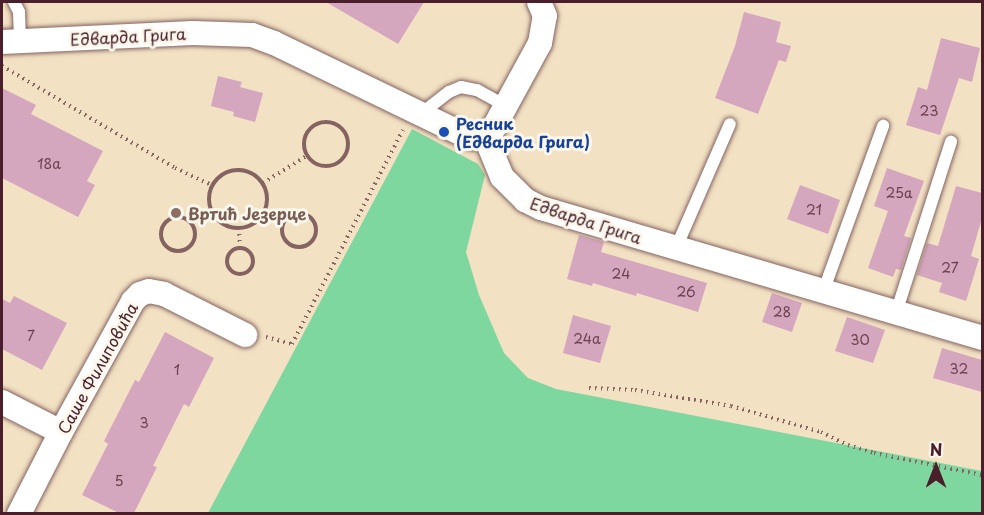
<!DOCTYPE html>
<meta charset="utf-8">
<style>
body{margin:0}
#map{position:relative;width:984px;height:515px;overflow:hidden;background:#f2e1c3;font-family:"Playpen Sans",sans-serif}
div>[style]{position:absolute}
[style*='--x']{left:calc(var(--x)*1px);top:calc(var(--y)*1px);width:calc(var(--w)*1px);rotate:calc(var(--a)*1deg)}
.green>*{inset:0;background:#7dd79e}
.building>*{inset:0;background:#d5a7bf}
.path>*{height:4px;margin-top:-2px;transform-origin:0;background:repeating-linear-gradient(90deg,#856360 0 1.5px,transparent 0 6px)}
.path>.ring{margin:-2px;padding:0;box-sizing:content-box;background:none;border:4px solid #856360;border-radius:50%}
.roads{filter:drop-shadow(0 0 2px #856360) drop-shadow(0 0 2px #856360)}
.lane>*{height:12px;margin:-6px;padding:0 6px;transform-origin:6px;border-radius:6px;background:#fff}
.street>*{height:24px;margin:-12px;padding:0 12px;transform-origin:12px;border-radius:12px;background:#fff}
.dots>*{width:16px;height:16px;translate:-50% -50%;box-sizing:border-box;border:3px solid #fbf7ec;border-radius:50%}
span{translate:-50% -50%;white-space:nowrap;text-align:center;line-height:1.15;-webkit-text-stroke:6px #fbf7ec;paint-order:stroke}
.number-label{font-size:14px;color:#6d4150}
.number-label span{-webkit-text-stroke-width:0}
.street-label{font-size:16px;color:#4a1f2b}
.transit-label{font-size:16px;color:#164399;font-weight:700}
.left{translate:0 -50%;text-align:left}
.education-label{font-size:16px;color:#785e54;font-weight:700}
.frame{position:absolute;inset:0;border:3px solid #4a1f2b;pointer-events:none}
.north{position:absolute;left:906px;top:437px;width:60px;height:60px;-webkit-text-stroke:4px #fbf7ec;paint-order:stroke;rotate:0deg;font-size:16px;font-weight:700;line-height:24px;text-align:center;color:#4a1f2b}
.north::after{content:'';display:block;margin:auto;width:21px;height:27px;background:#4a1f2b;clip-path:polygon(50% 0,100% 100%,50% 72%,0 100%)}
</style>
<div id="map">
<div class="green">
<i style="clip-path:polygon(412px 129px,478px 164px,485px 175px,466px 252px,479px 295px,504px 353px,528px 378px,556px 389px,982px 471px,982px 513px,208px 513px)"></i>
</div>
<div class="building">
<i style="clip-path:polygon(326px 2px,424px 2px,398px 44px)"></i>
<i style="clip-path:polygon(744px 12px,781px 22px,776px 42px,791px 46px,786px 62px,779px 60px,758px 114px,715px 98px,735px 46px)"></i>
<i style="clip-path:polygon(941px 38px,980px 48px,972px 82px,959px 78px,940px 135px,906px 125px,918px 87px,927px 90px)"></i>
<i style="clip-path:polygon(218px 76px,242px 82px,240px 87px,263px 93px,255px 122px,233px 116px,234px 112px,211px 106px)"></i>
<i style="clip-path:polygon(2px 88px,36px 105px,31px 114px,103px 151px,87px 181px,95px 185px,78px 217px,2px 178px)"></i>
<i style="clip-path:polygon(887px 168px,924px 181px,904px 236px,911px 238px,901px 270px,896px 269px,893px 277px,868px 268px,888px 211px,874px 206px)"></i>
<i style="clip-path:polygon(800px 185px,840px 200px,828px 234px,787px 219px)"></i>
<i style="clip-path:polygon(956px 186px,982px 193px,982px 218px,971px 256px,979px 259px,966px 301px,939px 292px,942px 283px,917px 275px,927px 243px,938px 246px)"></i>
<i style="clip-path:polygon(579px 235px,604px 242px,601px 252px,707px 283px,698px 312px,637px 293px,636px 296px,593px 283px,592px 286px,567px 279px)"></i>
<i style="clip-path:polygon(772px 293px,802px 303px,792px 332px,762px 322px)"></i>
<i style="clip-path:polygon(14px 296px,67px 323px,42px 370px,2px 349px,2px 299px,10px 303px)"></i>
<i style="clip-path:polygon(573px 315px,611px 326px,600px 363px,563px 353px)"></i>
<i style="clip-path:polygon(847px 317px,885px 330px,873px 363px,835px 351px)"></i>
<i style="clip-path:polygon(165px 332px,214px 358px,189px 407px,184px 404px,153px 466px,157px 467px,134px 513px,119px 513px,82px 495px,108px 444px,104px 441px,135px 380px,139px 382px)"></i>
<i style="clip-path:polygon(942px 348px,982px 360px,982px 392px,933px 378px)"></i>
</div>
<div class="path">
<i style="--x:2;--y:66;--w:201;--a:30.5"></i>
<i style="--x:175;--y:168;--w:40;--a:25"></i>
<i class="ring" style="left:304px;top:122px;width:40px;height:40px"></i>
<i class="ring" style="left:209px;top:170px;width:54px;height:54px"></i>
<i style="--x:263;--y:183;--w:53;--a:-31.9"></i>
<i style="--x:264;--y:211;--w:21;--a:28"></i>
<i class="ring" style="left:282px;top:213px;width:30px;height:30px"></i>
<i class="ring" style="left:161px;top:217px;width:30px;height:30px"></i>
<i style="--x:192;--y:224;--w:22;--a:-27"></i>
<i style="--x:239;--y:228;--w:20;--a:87"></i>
<i class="ring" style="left:227px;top:248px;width:22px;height:22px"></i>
<i style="--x:266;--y:337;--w:27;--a:15"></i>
<i style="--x:292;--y:344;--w:241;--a:-62.6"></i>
<i style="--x:589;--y:388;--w:46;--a:2.5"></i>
<i style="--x:635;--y:390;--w:97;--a:9.5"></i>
<i style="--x:731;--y:406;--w:94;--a:16.1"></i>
<i style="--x:821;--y:432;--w:30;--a:26"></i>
<i style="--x:848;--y:445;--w:27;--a:17"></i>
<i style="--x:874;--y:453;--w:110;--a:11.5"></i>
</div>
<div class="roads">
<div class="lane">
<i style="--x:14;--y:2;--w:11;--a:63"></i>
<i style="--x:19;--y:12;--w:29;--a:88"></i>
<i style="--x:422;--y:113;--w:34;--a:-38"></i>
<i style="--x:449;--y:92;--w:13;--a:-23"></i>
<i style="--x:461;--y:87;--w:16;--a:11"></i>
<i style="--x:477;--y:90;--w:31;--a:29"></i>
<i style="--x:676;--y:248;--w:135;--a:-66.5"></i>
<i style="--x:823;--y:292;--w:177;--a:-70.1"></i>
<i style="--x:896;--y:313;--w:180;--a:-72.2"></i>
</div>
<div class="street">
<i style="--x:2;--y:42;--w:191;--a:-2.7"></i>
<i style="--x:193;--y:33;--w:59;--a:1.9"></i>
<i style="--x:252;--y:35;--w:23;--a:20"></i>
<i style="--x:274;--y:43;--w:211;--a:25.8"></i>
<i style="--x:464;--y:135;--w:10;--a:17"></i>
<i style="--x:474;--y:138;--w:11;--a:-10"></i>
<i style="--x:485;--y:136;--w:44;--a:67.5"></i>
<i style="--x:502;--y:177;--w:33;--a:45"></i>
<i style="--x:525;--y:200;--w:18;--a:27"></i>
<i style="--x:541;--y:208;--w:460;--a:16.4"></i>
<i style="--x:485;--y:136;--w:9;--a:-36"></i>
<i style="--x:492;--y:131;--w:100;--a:-61.4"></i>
<i style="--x:540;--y:43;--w:27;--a:-80"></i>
<i style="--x:545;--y:16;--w:15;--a:-113"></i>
<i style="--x:2;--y:402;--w:66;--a:27"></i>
<i style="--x:19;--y:514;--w:92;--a:-62.9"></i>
<i style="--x:61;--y:432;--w:149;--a:-61.2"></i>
<i style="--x:133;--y:301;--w:10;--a:-45"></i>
<i style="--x:140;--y:294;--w:9;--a:-18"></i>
<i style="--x:149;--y:291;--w:15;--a:11"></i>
<i style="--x:164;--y:294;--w:91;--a:26.8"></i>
</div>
</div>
<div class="dots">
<i style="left:444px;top:132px;background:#1a4fb4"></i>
<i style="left:176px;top:213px;background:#8d6e63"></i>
</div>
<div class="number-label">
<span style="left:929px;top:111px">23</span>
<span style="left:49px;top:164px">18a</span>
<span style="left:899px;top:193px">25a</span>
<span style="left:814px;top:210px">21</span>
<span style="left:950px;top:268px">27</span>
<span style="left:621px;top:274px">24</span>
<span style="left:686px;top:292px">26</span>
<span style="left:782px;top:312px">28</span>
<span style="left:31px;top:336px">7</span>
<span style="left:587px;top:339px">24a</span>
<span style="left:860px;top:340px">30</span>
<span style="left:959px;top:369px">32</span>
<span style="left:177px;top:370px">1</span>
<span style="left:144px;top:423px">3</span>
<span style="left:119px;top:481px">5</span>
</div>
<div class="street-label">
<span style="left:128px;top:36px;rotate:-3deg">Едварда Грига</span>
<span style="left:586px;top:220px;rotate:18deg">Едварда Грига</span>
<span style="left:97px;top:368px;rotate:-61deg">Саше Филиповића</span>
</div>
<div class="transit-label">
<span class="left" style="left:456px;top:132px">Ресник<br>(Едварда Грига)</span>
</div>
<div class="education-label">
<span class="left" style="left:188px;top:213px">Вртић Језерце</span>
</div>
<div class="frame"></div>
<div class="north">N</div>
</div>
